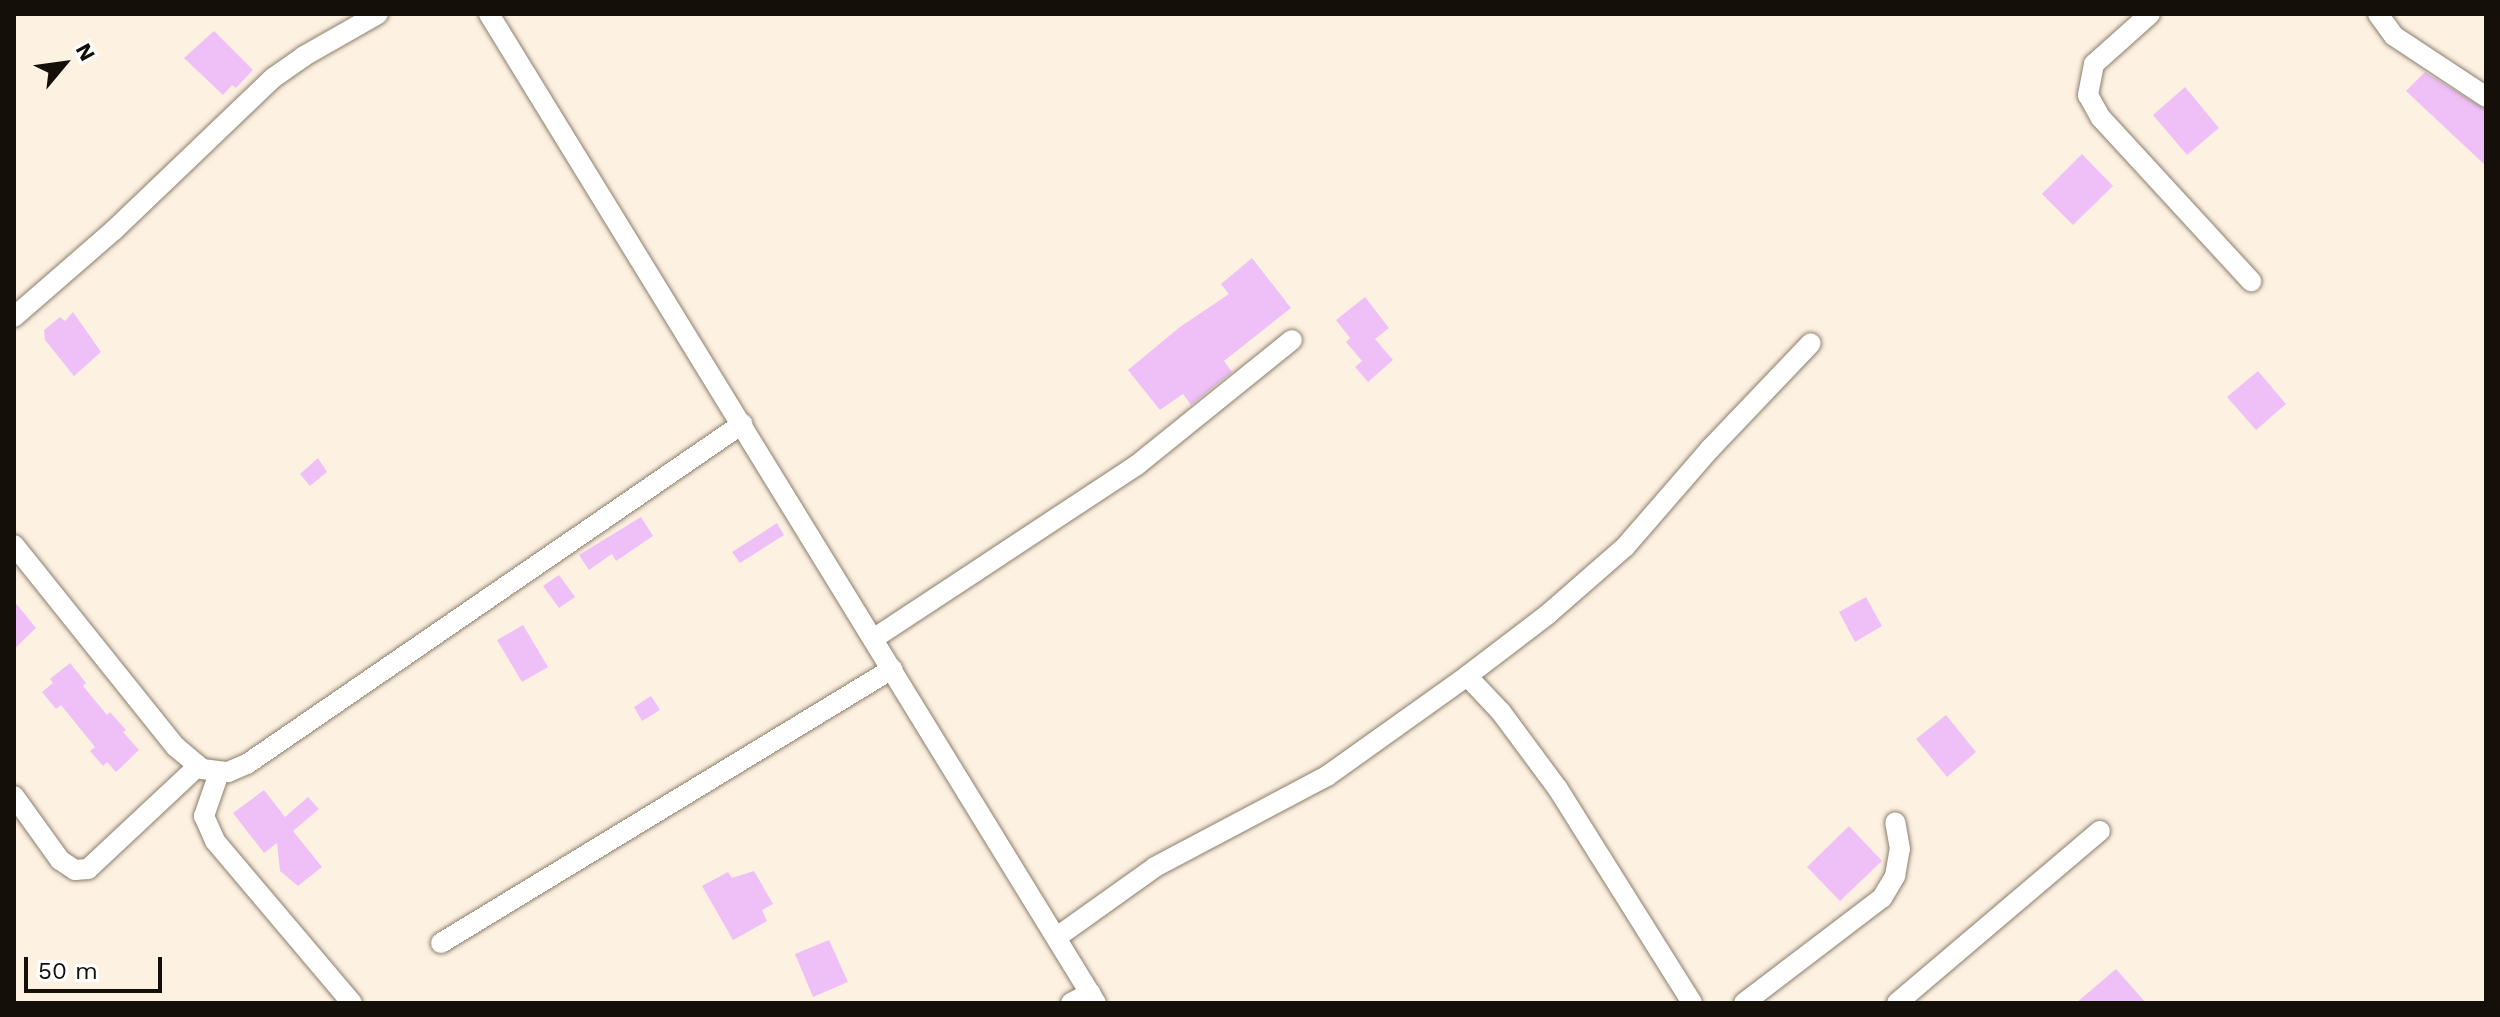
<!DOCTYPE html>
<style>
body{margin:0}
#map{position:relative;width:2500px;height:1017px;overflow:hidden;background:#fdf1e1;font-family:"Work Sans",sans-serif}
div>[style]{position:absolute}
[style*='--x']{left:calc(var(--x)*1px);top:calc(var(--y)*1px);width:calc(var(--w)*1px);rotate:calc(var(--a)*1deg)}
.building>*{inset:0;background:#eec0f7}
.roads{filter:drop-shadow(0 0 2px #8b7e6c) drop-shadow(0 0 2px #8b7e6c)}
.minor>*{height:20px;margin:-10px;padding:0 10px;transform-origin:10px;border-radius:10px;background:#fff}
span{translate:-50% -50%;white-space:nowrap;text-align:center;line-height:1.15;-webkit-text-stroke:7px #fff;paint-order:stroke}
.frame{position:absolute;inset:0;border:16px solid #141009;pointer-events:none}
.north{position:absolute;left:24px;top:24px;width:80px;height:80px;-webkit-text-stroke:6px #fff;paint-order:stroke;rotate:61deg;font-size:22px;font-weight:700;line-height:32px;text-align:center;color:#141009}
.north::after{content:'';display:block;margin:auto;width:28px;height:36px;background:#141009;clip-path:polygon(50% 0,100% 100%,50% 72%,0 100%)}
.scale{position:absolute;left:24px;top:957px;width:138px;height:36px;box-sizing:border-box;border:4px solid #141009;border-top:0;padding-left:10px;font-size:24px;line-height:28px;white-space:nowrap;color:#141009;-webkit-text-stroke:6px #fff;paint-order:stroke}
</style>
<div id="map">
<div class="building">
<i style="clip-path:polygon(214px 31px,253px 70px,236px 88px,232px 85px,223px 95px,184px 58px)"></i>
<i style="clip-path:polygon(2425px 72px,2486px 110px,2486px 166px,2406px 91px)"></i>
<i style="clip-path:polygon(2185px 87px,2219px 128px,2187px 155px,2153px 115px)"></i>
<i style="clip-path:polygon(2082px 154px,2113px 186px,2073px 225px,2042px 194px)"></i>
<i style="clip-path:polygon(1252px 258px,1291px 308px,1224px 361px,1232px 372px,1191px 405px,1183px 394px,1160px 410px,1128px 370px,1180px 327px,1229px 294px,1221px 284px)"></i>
<i style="clip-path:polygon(1365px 297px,1389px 328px,1375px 339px,1393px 360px,1368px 382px,1355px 367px,1362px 361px,1346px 342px,1350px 338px,1336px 320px)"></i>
<i style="clip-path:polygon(73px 312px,101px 352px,74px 376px,45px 340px,44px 330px,60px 317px,65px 321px)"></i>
<i style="clip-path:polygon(2258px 371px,2286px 404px,2256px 430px,2227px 397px)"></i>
<i style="clip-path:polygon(318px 458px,327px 472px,310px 486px,300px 474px)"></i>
<i style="clip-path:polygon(641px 517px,653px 536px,616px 561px,612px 554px,589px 570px,579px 555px)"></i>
<i style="clip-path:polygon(777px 523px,784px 535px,740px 563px,732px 552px)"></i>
<i style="clip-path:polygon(559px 575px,575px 597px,559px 608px,543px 586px)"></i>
<i style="clip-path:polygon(1866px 597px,1882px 626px,1855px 642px,1839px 612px)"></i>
<i style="clip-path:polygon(14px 601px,36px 628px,14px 649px)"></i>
<i style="clip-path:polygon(523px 625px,548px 667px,522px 682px,497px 640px)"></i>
<i style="clip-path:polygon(70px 663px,86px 683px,83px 686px,107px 715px,110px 712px,126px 730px,123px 732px,139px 750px,116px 772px,107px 762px,103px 766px,90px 751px,95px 747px,61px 705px,56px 709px,42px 692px,53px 683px,50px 679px)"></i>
<i style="clip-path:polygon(651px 696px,660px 710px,642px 721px,634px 707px)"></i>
<i style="clip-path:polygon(1946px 715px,1976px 752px,1947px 777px,1916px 739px)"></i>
<i style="clip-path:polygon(264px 790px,285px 817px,308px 797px,319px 809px,293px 831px,322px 867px,298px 886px,280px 871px,277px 843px,264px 853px,233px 813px)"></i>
<i style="clip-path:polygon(1849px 826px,1882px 861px,1840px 901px,1807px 867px)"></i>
<i style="clip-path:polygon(754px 871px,773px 904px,762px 910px,767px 921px,733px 940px,702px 886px,728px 872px,732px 878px)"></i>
<i style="clip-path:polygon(829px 940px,848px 982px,813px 997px,795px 954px)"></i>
<i style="clip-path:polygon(2116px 969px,2146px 1003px,2076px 1003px)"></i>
</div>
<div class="roads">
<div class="minor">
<i style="--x:489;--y:14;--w:1160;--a:58.46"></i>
<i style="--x:2150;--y:14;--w:75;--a:138.2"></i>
<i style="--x:2094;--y:64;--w:32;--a:101"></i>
<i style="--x:2088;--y:95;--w:26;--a:61"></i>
<i style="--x:2101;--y:118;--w:222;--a:47.4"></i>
<i style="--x:2378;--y:14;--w:27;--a:54"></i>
<i style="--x:2394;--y:36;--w:110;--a:33.5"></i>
<i style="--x:14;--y:317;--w:131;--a:-41"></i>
<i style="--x:113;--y:231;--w:221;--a:-43.7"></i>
<i style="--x:273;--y:78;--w:38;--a:-35"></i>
<i style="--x:304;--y:56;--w:85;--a:-29.6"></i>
<i style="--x:14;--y:545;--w:259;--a:51.3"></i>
<i style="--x:176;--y:747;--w:34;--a:40"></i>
<i style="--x:202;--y:769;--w:26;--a:7"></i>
<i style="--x:228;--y:772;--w:21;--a:-23"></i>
<i style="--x:247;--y:764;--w:601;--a:-34.48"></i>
<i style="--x:873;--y:639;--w:316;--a:-33.4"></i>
<i style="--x:1137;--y:465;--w:199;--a:-38.9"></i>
<i style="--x:1467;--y:676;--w:101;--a:-37.3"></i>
<i style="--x:1547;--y:615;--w:103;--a:-41.1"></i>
<i style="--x:1625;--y:547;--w:130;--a:-49.1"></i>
<i style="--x:1710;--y:449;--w:146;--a:-46.4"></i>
<i style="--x:219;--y:773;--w:46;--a:109.2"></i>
<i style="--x:204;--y:816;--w:27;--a:66"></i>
<i style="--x:215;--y:841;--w:212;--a:49.8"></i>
<i style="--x:14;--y:796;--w:79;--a:54.3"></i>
<i style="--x:60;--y:860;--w:18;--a:34"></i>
<i style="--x:75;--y:870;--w:13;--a:-4"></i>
<i style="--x:88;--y:869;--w:151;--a:-43.1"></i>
<i style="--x:1057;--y:937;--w:120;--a:-35.5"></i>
<i style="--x:1155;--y:867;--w:195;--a:-27.9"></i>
<i style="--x:1327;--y:776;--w:172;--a:-35.5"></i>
<i style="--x:1467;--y:676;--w:50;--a:46.6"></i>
<i style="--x:1501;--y:712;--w:96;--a:53.5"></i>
<i style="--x:1558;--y:789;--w:252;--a:57.9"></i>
<i style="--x:441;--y:943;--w:528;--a:-31.28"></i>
<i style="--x:1071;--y:1003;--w:22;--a:-27"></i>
<i style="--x:1744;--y:1003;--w:173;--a:-37.3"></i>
<i style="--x:1882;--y:898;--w:26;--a:-59"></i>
<i style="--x:1895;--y:876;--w:27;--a:-80"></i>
<i style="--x:1900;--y:849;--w:27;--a:-100"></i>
<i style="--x:1897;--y:1003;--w:266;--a:-40.3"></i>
</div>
</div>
<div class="frame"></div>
<div class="north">N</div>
<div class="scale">50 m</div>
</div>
